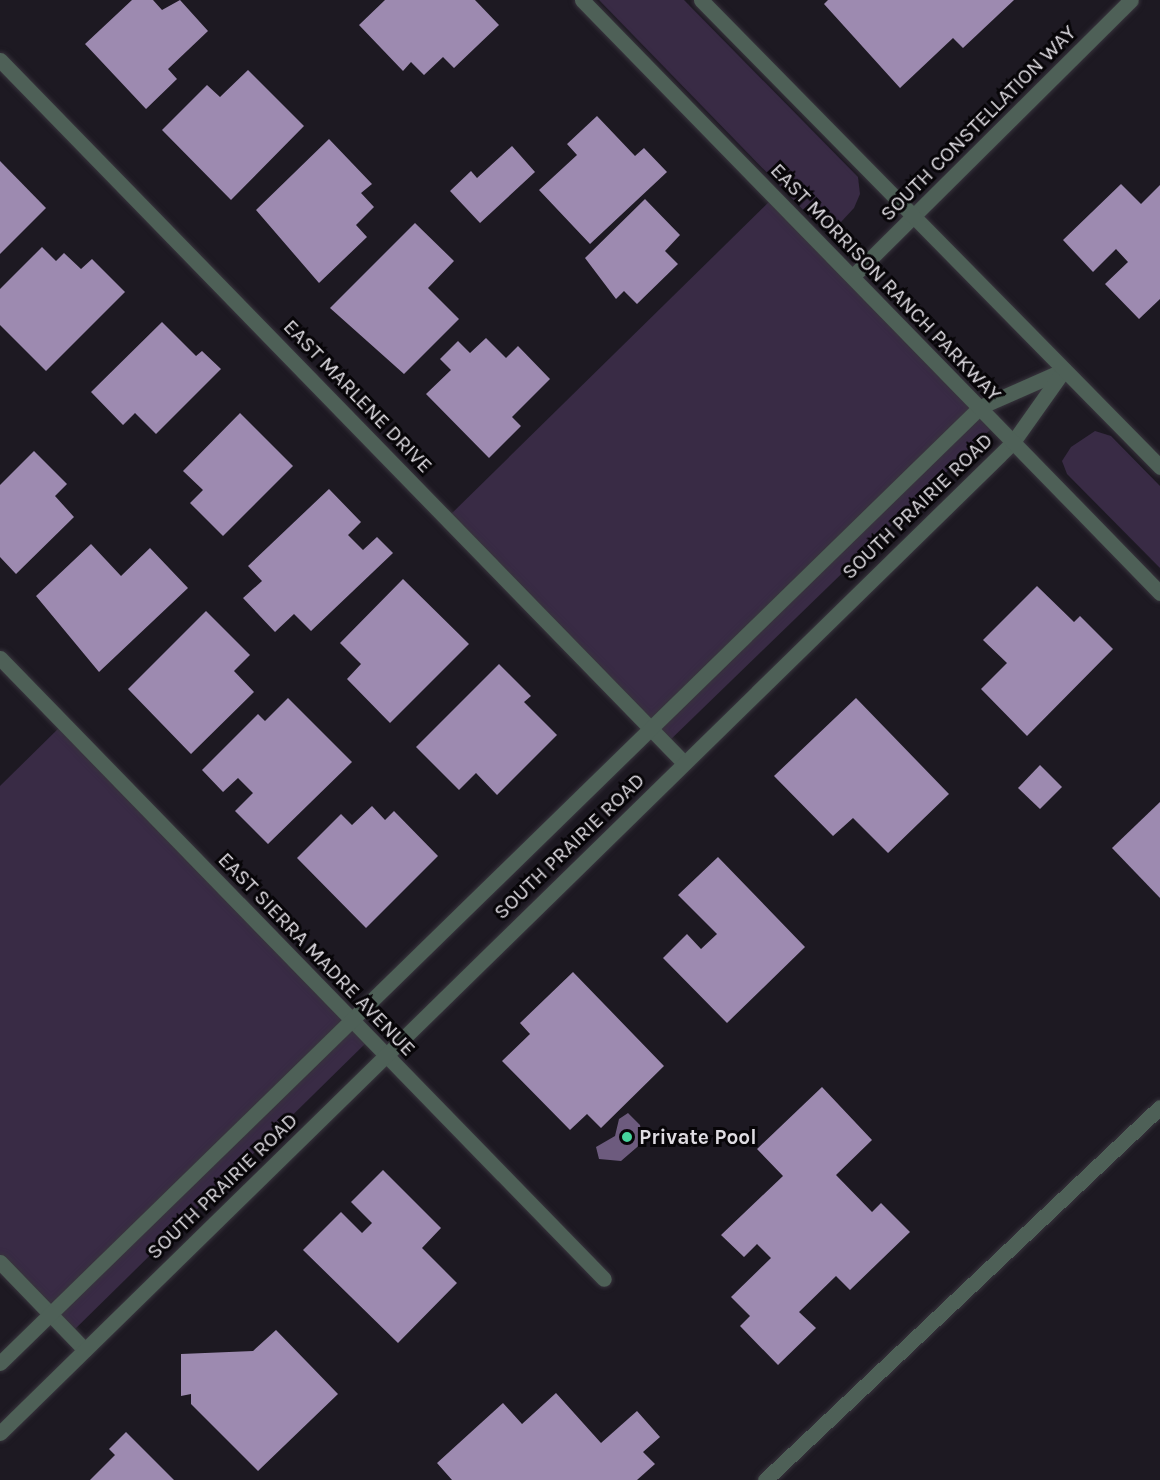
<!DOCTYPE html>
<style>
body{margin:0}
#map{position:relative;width:1160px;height:1480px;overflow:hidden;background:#1d1922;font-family:Karla,sans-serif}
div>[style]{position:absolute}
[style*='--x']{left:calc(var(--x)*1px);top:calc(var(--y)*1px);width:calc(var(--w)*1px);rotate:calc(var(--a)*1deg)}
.green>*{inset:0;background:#392b45}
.water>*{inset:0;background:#6d5b7e}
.building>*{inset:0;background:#9d8ab0}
.roads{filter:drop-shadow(0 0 2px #38343d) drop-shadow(0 0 2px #38343d)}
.service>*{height:15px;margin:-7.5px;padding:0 7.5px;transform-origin:7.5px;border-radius:7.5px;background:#4e6057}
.minor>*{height:15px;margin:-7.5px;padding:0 7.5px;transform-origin:7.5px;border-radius:7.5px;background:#4e6057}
.tertiary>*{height:15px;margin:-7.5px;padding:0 7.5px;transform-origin:7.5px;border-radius:7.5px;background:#4e6057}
.dots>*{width:16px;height:16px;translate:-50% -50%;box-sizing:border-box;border:3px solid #070508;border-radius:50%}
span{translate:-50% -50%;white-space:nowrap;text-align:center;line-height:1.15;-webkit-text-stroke:6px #070508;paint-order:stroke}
.street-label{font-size:21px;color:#dfdce2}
.poi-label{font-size:21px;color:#dfdce2;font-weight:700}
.left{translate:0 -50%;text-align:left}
</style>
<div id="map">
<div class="green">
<i style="clip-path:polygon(599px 0,684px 0,858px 177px,860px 194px,854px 208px,841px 222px,813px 220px)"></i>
<i style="clip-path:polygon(775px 196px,995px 425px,666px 744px,447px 518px)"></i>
<i style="clip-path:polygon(1095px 431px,1111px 436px,1160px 486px,1160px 568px,1067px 474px,1062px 461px,1071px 447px)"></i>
<i style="clip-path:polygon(64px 723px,370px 1039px,70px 1334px,0 1262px,0 786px)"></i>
</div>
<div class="water">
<i style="clip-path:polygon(628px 1113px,640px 1125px,643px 1142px,621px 1161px,599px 1159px,596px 1147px,615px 1136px,619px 1119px)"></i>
</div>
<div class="building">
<i style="clip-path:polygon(132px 0,153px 0,162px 10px,180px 0,208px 31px,168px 69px,177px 79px,146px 109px,85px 44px)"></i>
<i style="clip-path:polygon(385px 0,475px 0,499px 25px,454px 68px,443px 57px,424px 75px,411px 62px,403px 71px,359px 25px)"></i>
<i style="clip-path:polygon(828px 0,1014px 0,963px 48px,953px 38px,900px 88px,824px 4px)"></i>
<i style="clip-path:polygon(248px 70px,304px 126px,231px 200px,162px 130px,207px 85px,220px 97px)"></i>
<i style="clip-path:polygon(597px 116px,635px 156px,644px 148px,667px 172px,590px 244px,539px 190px,577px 155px,567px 144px)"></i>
<i style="clip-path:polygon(329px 139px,372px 184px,361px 193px,374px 207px,356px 225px,367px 237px,319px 283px,256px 210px)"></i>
<i style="clip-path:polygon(512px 146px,535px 172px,480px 223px,450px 191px,471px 171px,477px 178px)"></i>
<i style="clip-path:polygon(0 161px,46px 208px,0 254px)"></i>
<i style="clip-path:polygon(1121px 184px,1141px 204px,1160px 185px,1160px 299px,1139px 319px,1105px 284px,1128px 262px,1116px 249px,1093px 272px,1063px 240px)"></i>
<i style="clip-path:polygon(645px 199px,680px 235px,665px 251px,678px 264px,637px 304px,624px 291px,616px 299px,585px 258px)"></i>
<i style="clip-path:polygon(415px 223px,454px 261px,428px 288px,459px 319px,404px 374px,330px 308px)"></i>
<i style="clip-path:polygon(42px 247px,56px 261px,64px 253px,81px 269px,92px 259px,125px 292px,46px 371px,0 325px,0 289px)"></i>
<i style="clip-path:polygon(162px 322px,196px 356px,202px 351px,221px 369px,156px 434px,135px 413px,123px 425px,91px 392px)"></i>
<i style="clip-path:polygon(486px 338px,506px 358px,518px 346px,550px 379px,512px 417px,521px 426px,489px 458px,426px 394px,451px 370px,440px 359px,458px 341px,470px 353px)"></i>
<i style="clip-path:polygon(240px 413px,293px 466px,223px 536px,190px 503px,203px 490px,183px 471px)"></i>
<i style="clip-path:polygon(34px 451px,67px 484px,55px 496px,74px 517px,16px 574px,0 557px,0 485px)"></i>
<i style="clip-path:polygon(329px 489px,361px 522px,348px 535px,363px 550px,377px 537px,393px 553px,311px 631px,294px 614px,275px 632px,243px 598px,262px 581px,248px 566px)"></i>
<i style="clip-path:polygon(91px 544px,121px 576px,150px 548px,188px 588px,99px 672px,36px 596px)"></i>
<i style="clip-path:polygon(403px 579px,469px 644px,390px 723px,347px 679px,361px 664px,340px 643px)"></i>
<i style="clip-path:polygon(1037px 586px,1074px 622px,1080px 616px,1113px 649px,1027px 736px,981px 689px,1007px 663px,983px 640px)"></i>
<i style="clip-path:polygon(206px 611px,250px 655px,234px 671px,254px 692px,191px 754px,128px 689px)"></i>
<i style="clip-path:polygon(499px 664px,531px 696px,524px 702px,557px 735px,497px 795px,476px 773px,459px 790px,416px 747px)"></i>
<i style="clip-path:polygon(288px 698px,352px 762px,268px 844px,235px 811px,253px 793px,238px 778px,223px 792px,202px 770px,258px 714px,265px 721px)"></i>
<i style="clip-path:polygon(856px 698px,949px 794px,888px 853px,853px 818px,833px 836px,774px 776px)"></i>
<i style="clip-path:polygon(1040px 765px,1062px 787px,1040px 809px,1018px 788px)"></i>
<i style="clip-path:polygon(1160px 802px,1160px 898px,1112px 848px)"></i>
<i style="clip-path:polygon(372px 806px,385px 820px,394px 811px,438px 856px,366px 928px,297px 858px,341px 814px,352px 825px)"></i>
<i style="clip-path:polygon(718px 857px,805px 947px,727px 1023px,663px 958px,687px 934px,701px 949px,717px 934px,678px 895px)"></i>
<i style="clip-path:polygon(573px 972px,664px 1066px,601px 1128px,587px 1114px,570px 1130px,502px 1061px,530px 1034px,520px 1023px)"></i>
<i style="clip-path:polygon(822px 1087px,872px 1140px,836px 1175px,872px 1212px,881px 1203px,910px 1232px,850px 1290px,836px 1276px,799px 1312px,816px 1328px,778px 1365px,740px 1326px,750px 1316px,731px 1297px,771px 1258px,757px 1244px,744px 1257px,721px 1235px,783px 1176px,757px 1149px)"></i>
<i style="clip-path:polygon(383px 1170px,441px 1228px,422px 1248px,457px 1283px,398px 1343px,303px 1250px,341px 1212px,362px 1233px,372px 1223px,351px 1202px)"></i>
<i style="clip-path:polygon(276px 1330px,338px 1394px,258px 1471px,191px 1404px,191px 1394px,181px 1396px,181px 1354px,253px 1351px)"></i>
<i style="clip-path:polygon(556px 1393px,601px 1443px,637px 1411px,660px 1437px,643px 1452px,655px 1464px,637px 1480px,452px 1480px,437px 1463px,503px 1403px,522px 1424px)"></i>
<i style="clip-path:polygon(126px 1432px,174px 1480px,90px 1480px,115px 1455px,109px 1449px)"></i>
</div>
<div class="roads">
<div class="service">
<i style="--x:765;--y:1480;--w:543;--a:-43.36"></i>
</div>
<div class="minor">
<i style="--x:0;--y:60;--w:981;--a:45.78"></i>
<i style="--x:854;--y:275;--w:390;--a:-44.8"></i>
<i style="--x:0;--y:658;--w:866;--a:45.8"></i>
<i style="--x:0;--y:1262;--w:122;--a:46"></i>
<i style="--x:0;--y:1363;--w:1369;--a:-44.29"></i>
<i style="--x:980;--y:407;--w:92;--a:-23.8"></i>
<i style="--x:0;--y:1433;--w:1417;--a:-44.37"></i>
<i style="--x:1013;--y:442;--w:88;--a:-54.7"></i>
</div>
<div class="tertiary">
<i style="--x:582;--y:0;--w:828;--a:45.73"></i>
<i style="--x:701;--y:0;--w:655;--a:45.49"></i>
</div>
</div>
<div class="dots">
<i style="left:627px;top:1137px;background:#46d49e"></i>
</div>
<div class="street-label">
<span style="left:978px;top:123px;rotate:-45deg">SOUTH CONSTELLATION WAY</span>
<span style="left:886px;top:282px;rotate:46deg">EAST MORRISON RANCH PARKWAY</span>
<span style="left:358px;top:396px;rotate:46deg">EAST MARLENE DRIVE</span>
<span style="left:917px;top:506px;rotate:-44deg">SOUTH PRAIRIE ROAD</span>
<span style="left:569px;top:846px;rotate:-44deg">SOUTH PRAIRIE ROAD</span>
<span style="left:317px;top:954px;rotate:46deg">EAST SIERRA MADRE AVENUE</span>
<span style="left:222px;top:1186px;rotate:-44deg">SOUTH PRAIRIE ROAD</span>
</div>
<div class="poi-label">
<span class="left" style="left:639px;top:1137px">Private Pool</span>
</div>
</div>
